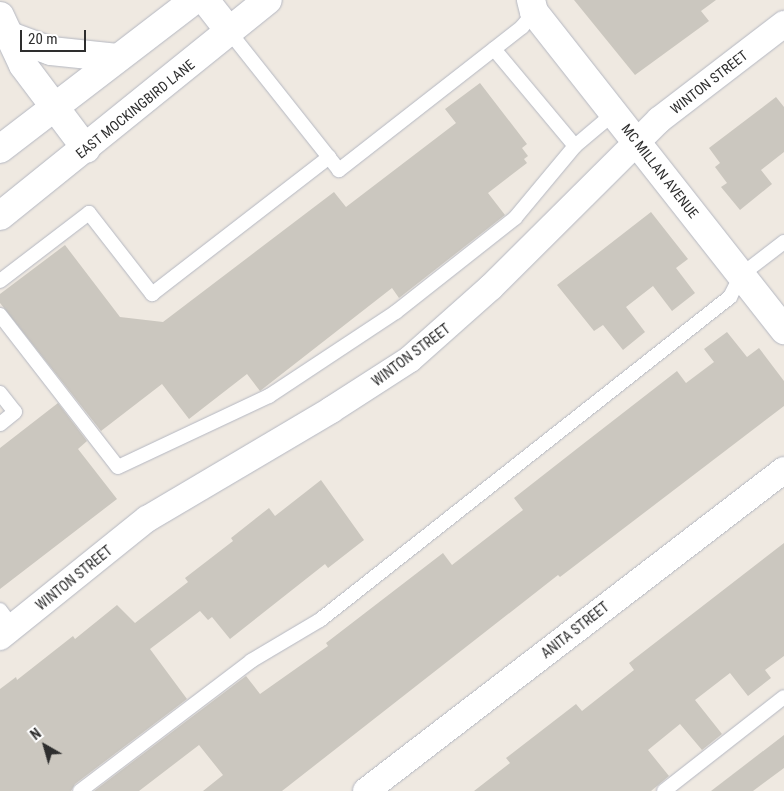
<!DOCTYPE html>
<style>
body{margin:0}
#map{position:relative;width:784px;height:791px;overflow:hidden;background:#efe9e1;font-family:"Roboto Condensed",sans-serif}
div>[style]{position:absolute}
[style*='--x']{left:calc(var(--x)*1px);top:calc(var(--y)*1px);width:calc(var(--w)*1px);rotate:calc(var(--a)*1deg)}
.building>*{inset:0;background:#cbc7bf}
.roads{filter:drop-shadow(0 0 1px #b4b7c1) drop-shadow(0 0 1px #b4b7c1)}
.service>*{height:14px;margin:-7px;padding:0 7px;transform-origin:7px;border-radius:7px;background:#fff}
.minor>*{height:26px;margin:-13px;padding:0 13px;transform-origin:13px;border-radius:13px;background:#fff}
.tertiary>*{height:28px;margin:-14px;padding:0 14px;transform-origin:14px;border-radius:14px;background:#fff}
.secondary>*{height:28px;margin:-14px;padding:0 14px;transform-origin:14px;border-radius:14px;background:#fff}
span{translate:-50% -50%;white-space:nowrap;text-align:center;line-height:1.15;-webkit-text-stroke:4px #fff;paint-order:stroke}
.street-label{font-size:14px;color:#2e2e2e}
.north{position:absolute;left:20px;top:721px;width:50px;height:50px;-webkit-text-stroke:4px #fff;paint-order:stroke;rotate:322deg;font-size:14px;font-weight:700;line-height:20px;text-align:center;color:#2e2e2e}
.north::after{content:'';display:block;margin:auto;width:18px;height:22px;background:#2e2e2e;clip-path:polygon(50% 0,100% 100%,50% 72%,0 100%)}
.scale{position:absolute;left:20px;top:30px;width:66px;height:22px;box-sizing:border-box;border:2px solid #2e2e2e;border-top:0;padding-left:6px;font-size:15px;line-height:18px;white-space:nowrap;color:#2e2e2e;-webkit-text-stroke:4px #fff;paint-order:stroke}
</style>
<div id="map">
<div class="building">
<i style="clip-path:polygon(574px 0,716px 0,701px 11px,709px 21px,635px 75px)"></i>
<i style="clip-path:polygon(480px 83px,527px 144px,522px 148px,528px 156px,524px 159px,527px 163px,488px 193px,505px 215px,399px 298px,392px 288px,260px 391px,247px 374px,189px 419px,162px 384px,101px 431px,0 303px,0 294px,65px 245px,120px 317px,163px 322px,334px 192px,346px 207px,456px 123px,445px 109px)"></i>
<i style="clip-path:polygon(776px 97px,784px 107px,784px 152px,761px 170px,772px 184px,740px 210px,721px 187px,727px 183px,715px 167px,720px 163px,709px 148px)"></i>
<i style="clip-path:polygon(651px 212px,688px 259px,676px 268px,695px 293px,672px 311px,653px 286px,626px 307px,645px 332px,623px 350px,603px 325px,594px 331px,557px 285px)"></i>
<i style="clip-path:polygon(727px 332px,747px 357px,759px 348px,784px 381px,784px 406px,560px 577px,558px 575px,282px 791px,203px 791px,223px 775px,199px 745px,139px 791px,94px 791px,246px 676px,260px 694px,328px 646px,326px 643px,443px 553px,452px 565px,523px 510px,514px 498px,583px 444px,677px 371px,686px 383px,714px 362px,704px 349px)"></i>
<i style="clip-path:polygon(58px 403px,87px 441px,78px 449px,117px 499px,0 589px,0 448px)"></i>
<i style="clip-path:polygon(321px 480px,364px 540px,328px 568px,325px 564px,230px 639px,212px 617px,208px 620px,200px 611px,150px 649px,187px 699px,75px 784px,71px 791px,0 791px,0 689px,16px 677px,17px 680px,73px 636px,75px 639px,117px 605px,135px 623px,188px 582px,185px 578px,233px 541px,231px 538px,269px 508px,275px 516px)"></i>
<i style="clip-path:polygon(784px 543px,784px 656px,765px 670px,771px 678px,748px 696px,730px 673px,695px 700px,722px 734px,702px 750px,680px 724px,648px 750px,669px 776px,651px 791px,474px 791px,510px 763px,506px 758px,576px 704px,582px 711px,634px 670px,629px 663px)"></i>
<i style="clip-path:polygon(784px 735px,784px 768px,753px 791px,711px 791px)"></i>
</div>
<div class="roads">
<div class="service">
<i style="--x:494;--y:49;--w:36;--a:-38"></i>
<i style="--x:522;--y:27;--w:19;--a:-51"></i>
<i style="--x:575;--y:146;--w:51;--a:-40.2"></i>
<i style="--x:0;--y:281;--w:112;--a:-37.4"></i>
<i style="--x:89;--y:213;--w:103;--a:52.1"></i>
<i style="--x:152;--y:294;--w:224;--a:-37.7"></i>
<i style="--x:0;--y:315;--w:192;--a:52.2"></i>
<i style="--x:118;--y:467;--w:167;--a:-25.2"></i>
<i style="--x:269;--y:396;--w:152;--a:-33.5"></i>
<i style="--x:396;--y:312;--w:152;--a:-38.3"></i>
<i style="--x:515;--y:218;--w:94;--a:-50.2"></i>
<i style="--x:575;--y:146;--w:126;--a:-129.9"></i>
<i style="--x:494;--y:49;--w:197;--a:142"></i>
<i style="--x:339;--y:170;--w:177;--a:-128.4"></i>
<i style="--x:0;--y:393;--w:24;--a:52"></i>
<i style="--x:15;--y:412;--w:19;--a:141"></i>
<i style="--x:0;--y:610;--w:21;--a:53"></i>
<i style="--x:80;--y:791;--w:215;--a:-37.2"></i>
<i style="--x:251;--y:661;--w:80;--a:-30.7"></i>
<i style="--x:320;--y:620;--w:522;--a:-38.23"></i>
<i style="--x:730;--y:297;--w:25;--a:-63"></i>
<i style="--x:741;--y:275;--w:54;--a:-37.5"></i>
<i style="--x:664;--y:791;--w:152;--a:-38.1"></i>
</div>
<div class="minor">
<i style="--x:0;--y:637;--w:189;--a:-38.8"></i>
<i style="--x:147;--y:519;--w:214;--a:-30.6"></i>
<i style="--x:331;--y:410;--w:94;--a:-32.8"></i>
<i style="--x:410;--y:359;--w:108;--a:-41.6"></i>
<i style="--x:491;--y:287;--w:237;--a:-44.8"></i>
<i style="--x:659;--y:120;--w:158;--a:-37.5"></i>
<i style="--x:366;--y:791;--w:527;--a:-37.52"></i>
</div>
<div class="tertiary">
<i style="--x:531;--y:0;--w:12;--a:76"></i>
<i style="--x:534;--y:12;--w:405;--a:51.8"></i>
<i style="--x:0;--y:16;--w:54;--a:64.9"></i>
<i style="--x:23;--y:65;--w:105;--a:53.1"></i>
</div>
<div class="secondary">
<i style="--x:205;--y:0;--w:39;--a:52"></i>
<i style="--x:7;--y:35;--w:47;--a:20"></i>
<i style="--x:51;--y:51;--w:67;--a:6"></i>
<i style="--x:0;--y:149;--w:245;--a:-37.5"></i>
<i style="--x:0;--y:216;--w:344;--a:-38.9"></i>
</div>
</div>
<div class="street-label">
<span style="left:709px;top:82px;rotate:-38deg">WINTON STREET</span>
<span style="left:135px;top:109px;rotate:-39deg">EAST MOCKINGBIRD LANE</span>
<span style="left:660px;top:171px;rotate:52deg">MC MILLAN AVENUE</span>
<span style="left:411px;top:355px;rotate:-37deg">WINTON STREET</span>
<span style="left:74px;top:578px;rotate:-39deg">WINTON STREET</span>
<span style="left:575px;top:630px;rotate:-38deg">ANITA STREET</span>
</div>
<div class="north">N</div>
<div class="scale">20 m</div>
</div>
